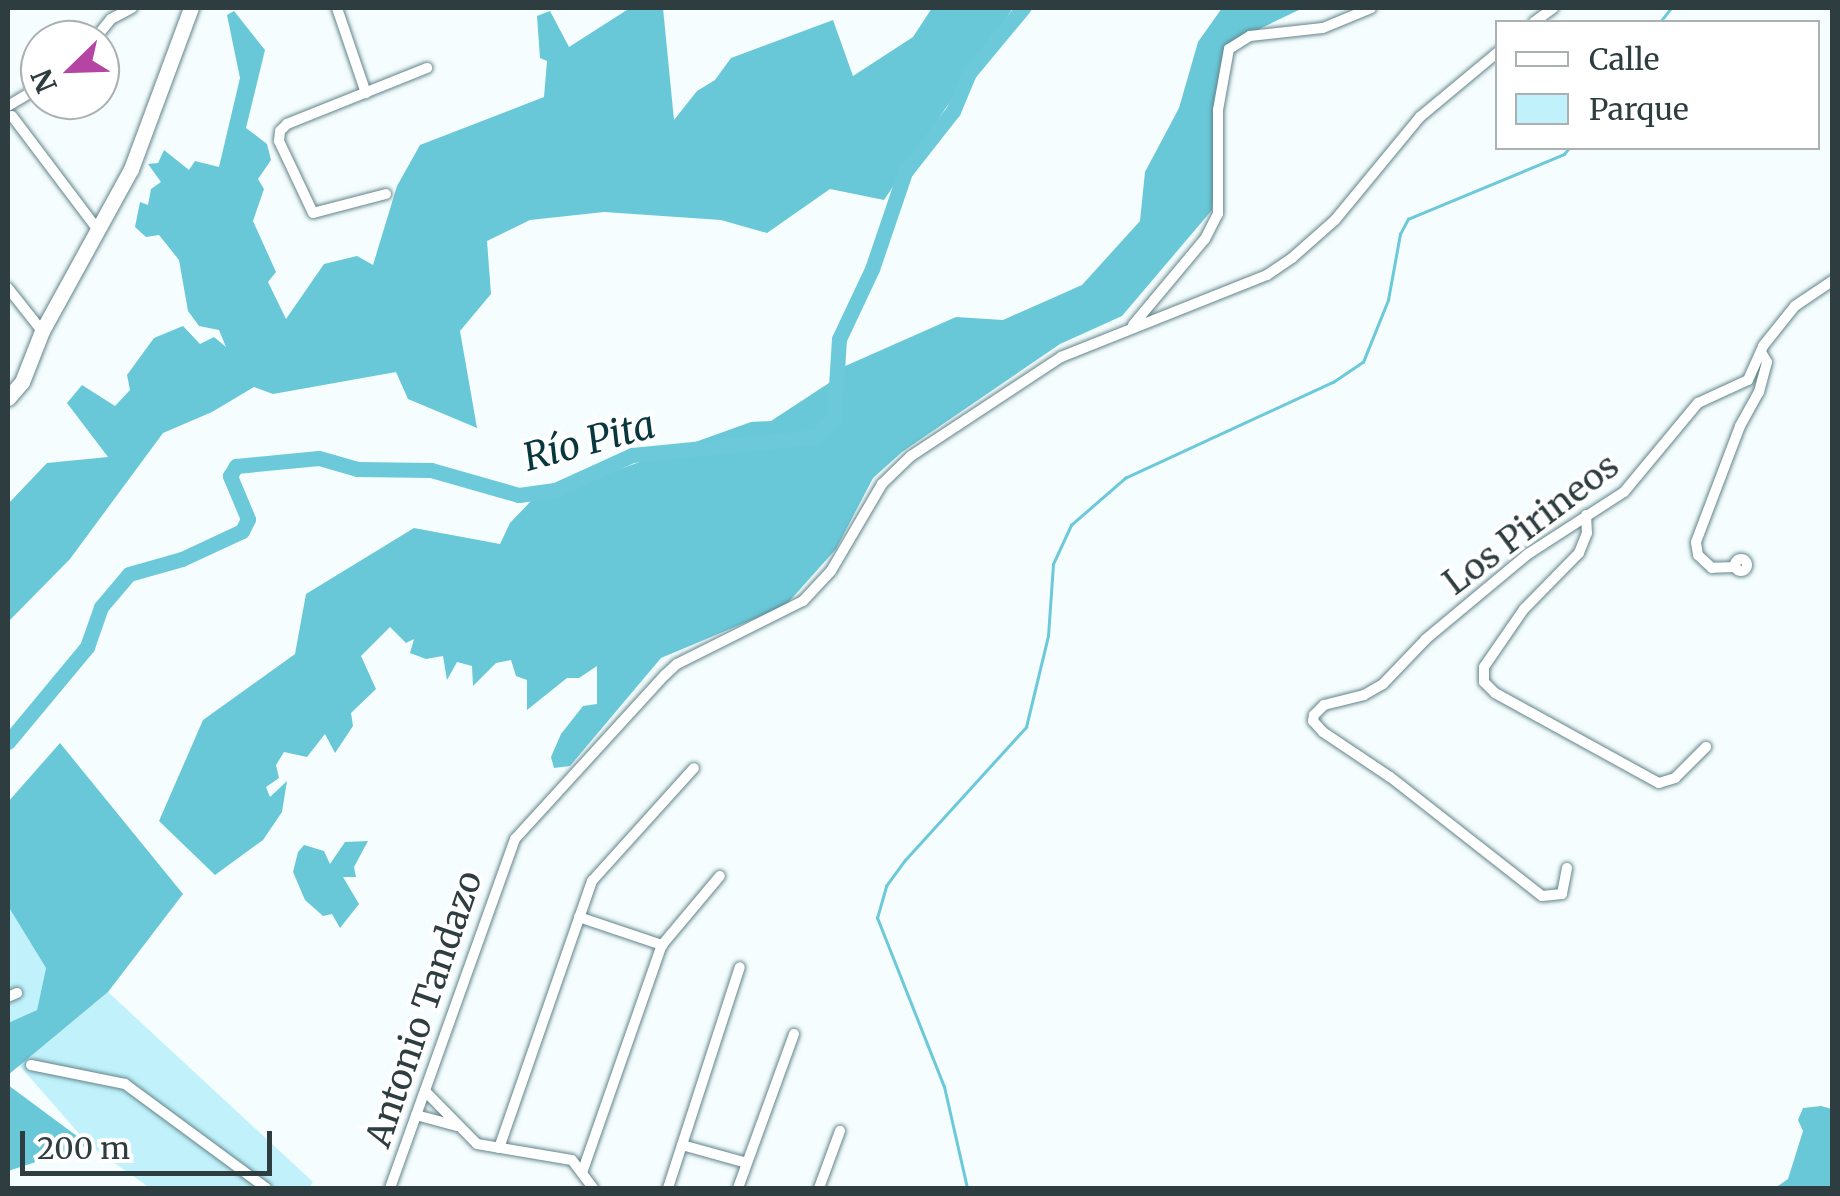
<!DOCTYPE html>
<meta charset="utf-8">
<style>
body{margin:0}
#map{position:relative;width:1840px;height:1196px;overflow:hidden;background:#f5fdfe;font-family:Merriweather,serif}
div>[style]{position:absolute}
[style*='--x']{left:calc(var(--x)*1px);top:calc(var(--y)*1px);width:calc(var(--w)*1px);rotate:calc(var(--a)*1deg)}
.green>*{inset:0;background:#c1f2fb}
.forest>*{inset:0;background:#69c8d8}
.stream>*{height:2.5px;margin:-1.25px;padding:0 1.25px;transform-origin:1.25px;border-radius:1.25px;background:#6bc9d9}
.river>*{height:15px;margin:-7.5px;padding:0 7.5px;transform-origin:7.5px;border-radius:7.5px;background:#6bc9d9}
.roads{filter:drop-shadow(0 0 2px #61848a) drop-shadow(0 0 2px #61848a)}
.street>*{height:10px;margin:-5px;padding:0 5px;transform-origin:5px;border-radius:5px;background:#fff}
.street>.ring{margin:-5px;padding:0;box-sizing:content-box;background:none;border:10px solid #fff;border-radius:50%}
.secondary>*{height:15px;margin:-7.5px;padding:0 7.5px;transform-origin:7.5px;border-radius:7.5px;background:#fff}
span{translate:-50% -50%;white-space:nowrap;text-align:center;line-height:1.15;-webkit-text-stroke:8px #fff;paint-order:stroke}
.street-label{font-size:35px;color:#2e3d3f}
.water-label{font-size:38px;color:#08373e;font-style:italic}
.frame{position:absolute;inset:0;border:10px solid #2e3d3f;pointer-events:none}
.legend{position:absolute;left:1495px;top:20px;width:325px;height:130px;box-sizing:border-box;background:#fff;border:2px solid #abb1b2;margin:0;padding:12px 18px;list-style:none;font-size:30px;color:#2e3d3f}
.legend li{display:flex;align-items:center;gap:20px;height:50px}
.legend b{width:50px;border:2px solid #abb1b2}
.north{position:absolute;left:20px;top:20px;width:100px;height:100px;box-sizing:border-box;background:#fff;border:2px solid #abb1b2;border-radius:50%;rotate:247deg;font-size:28px;font-weight:700;line-height:40px;text-align:center;color:#2e3d3f}
.north::after{content:'';display:block;margin:auto;width:35px;height:45px;background:#b445a3;clip-path:polygon(50% 0,100% 100%,50% 72%,0 100%)}
.scale{position:absolute;left:20px;top:1131px;width:252px;height:45px;box-sizing:border-box;border:5px solid #2e3d3f;border-top:0;padding-left:12px;font-size:30px;line-height:35px;white-space:nowrap;color:#2e3d3f;-webkit-text-stroke:8px #fff;paint-order:stroke}
</style>
<div id="map">
<div class="green">
<i style="clip-path:polygon(8px 906px,46px 968px,37px 1010px,8px 1023px)"></i>
<i style="clip-path:polygon(108px 992px,313px 1182px,309px 1188px,150px 1188px,89px 1145px,19px 1065px)"></i>
</div>
<div class="forest">
<i style="clip-path:polygon(630px 8px,663px 8px,674px 120px,697px 91px,715px 80px,731px 58px,833px 20px,853px 76px,913px 37px,932px 8px,1013px 8px,884px 200px,830px 189px,767px 233px,721px 220px,604px 212px,530px 220px,487px 241px,491px 294px,460px 331px,477px 428px,408px 399px,396px 372px,273px 394px,254px 387px,212px 412px,163px 433px,70px 559px,8px 622px,8px 504px,47px 463px,108px 457px,67px 403px,82px 385px,115px 406px,130px 390px,127px 375px,154px 338px,183px 326px,200px 344px,214px 337px,226px 347px,219px 330px,199px 326px,188px 311px,179px 260px,159px 235px,146px 237px,135px 227px,140px 202px,148px 205px,151px 189px,161px 182px,148px 164px,158px 163px,164px 150px,189px 170px,195px 161px,219px 167px,240px 78px,227px 15px,234px 11px,265px 50px,246px 128px,267px 144px,271px 160px,258px 179px,264px 189px,253px 221px,276px 272px,268px 282px,286px 319px,324px 264px,357px 256px,373px 265px,397px 186px,420px 145px,544px 97px,547px 61px,540px 58px,537px 16px,550px 11px,569px 47px)"></i>
<i style="clip-path:polygon(1222px 8px,1303px 8px,1224px 46px,1212px 210px,1122px 316px,1060px 344px,902px 452px,873px 478px,836px 549px,785px 606px,661px 658px,570px 766px,554px 768px,551px 757px,561px 734px,583px 706px,597px 704px,597px 666px,579px 678px,567px 678px,527px 710px,527px 680px,516px 676px,511px 660px,496px 663px,473px 686px,472px 666px,457px 662px,447px 680px,443px 656px,426px 659px,410px 653px,414px 639px,406px 643px,390px 627px,361px 656px,376px 689px,351px 713px,353px 726px,335px 753px,325px 734px,307px 757px,284px 752px,276px 765px,279px 778px,266px 787px,270px 797px,287px 781px,282px 812px,263px 840px,215px 875px,159px 821px,203px 720px,295px 654px,306px 594px,414px 528px,500px 544px,510px 523px,531px 501px,751px 422px,771px 421px,832px 381px,843px 367px,956px 317px,1003px 320px,1082px 285px,1140px 221px,1145px 172px,1179px 108px,1198px 42px)"></i>
<i style="clip-path:polygon(60px 743px,183px 894px,108px 992px,8px 1075px,8px 1023px,37px 1010px,46px 968px,8px 906px,8px 802px)"></i>
<i style="clip-path:polygon(368px 841px,354px 867px,356px 877px,343px 877px,359px 904px,340px 928px,332px 914px,323px 916px,305px 900px,293px 872px,298px 852px,304px 845px,324px 851px,330px 864px,345px 842px)"></i>
<i style="clip-path:polygon(8px 1085px,89px 1145px,8px 1171px)"></i>
<i style="clip-path:polygon(1821px 1106px,1832px 1109px,1832px 1188px,1775px 1188px,1788px 1179px,1803px 1131px,1798px 1120px,1803px 1108px)"></i>
</div>
<div class="stream">
<i style="--x:1660;--y:22;--w:18;--a:-52"></i>
<i style="--x:967;--y:1188;--w:104;--a:-102.8"></i>
<i style="--x:944;--y:1087;--w:182;--a:-111.6"></i>
<i style="--x:877;--y:918;--w:33;--a:-74"></i>
<i style="--x:886;--y:886;--w:32;--a:-54"></i>
<i style="--x:905;--y:860;--w:180;--a:-47.7"></i>
<i style="--x:1026;--y:727;--w:94;--a:-76.4"></i>
<i style="--x:1048;--y:636;--w:72;--a:-86"></i>
<i style="--x:1053;--y:564;--w:43;--a:-65.2"></i>
<i style="--x:1071;--y:525;--w:72;--a:-41"></i>
<i style="--x:1125;--y:478;--w:229;--a:-24.8"></i>
<i style="--x:1333;--y:382;--w:36;--a:-34"></i>
<i style="--x:1363;--y:362;--w:67;--a:-68"></i>
<i style="--x:1388;--y:300;--w:67;--a:-79.7"></i>
<i style="--x:1400;--y:234;--w:17;--a:-62"></i>
<i style="--x:1408;--y:219;--w:169;--a:-22.6"></i>
<i style="--x:1564;--y:154;--w:8;--a:-50"></i>
</div>
<div class="river">
<i style="--x:8;--y:742;--w:124;--a:-50.3"></i>
<i style="--x:87;--y:647;--w:42;--a:-70.7"></i>
<i style="--x:101;--y:607;--w:43;--a:-49.7"></i>
<i style="--x:129;--y:574;--w:55;--a:-15.8"></i>
<i style="--x:182;--y:559;--w:66;--a:-25"></i>
<i style="--x:242;--y:531;--w:13;--a:-63"></i>
<i style="--x:248;--y:519;--w:47;--a:-112.7"></i>
<i style="--x:230;--y:476;--w:12;--a:-59"></i>
<i style="--x:236;--y:466;--w:83;--a:-5.5"></i>
<i style="--x:319;--y:458;--w:40;--a:16"></i>
<i style="--x:357;--y:469;--w:74;--a:0.8"></i>
<i style="--x:431;--y:470;--w:91;--a:15.9"></i>
<i style="--x:519;--y:495;--w:36;--a:-8"></i>
<i style="--x:555;--y:490;--w:85;--a:-24.4"></i>
<i style="--x:632;--y:455;--w:185;--a:-5.6"></i>
<i style="--x:816;--y:437;--w:26;--a:-47"></i>
<i style="--x:834;--y:418;--w:79;--a:-86.4"></i>
<i style="--x:839;--y:339;--w:77;--a:-64.8"></i>
<i style="--x:872;--y:269;--w:102;--a:-71.2"></i>
<i style="--x:905;--y:172;--w:78;--a:-51.8"></i>
<i style="--x:953;--y:111;--w:41;--a:-67.2"></i>
<i style="--x:969;--y:73;--w:85;--a:-50.3"></i>
</div>
<div class="roads">
<div class="street">
<i style="--x:337;--y:8;--w:90;--a:71.2"></i>
<i style="--x:1534;--y:22;--w:24;--a:-36"></i>
<i style="--x:94;--y:40;--w:27;--a:-51"></i>
<i style="--x:111;--y:19;--w:24;--a:-28"></i>
<i style="--x:8;--y:106;--w:37;--a:-31"></i>
<i style="--x:12;--y:116;--w:141;--a:53"></i>
<i style="--x:386;--y:194;--w:75;--a:165.4"></i>
<i style="--x:313;--y:213;--w:80;--a:-115.3"></i>
<i style="--x:279;--y:141;--w:10;--a:-84"></i>
<i style="--x:280;--y:131;--w:10;--a:-45"></i>
<i style="--x:287;--y:124;--w:151;--a:-21.8"></i>
<i style="--x:8;--y:288;--w:55;--a:51.7"></i>
<i style="--x:1133;--y:325;--w:112;--a:-50.1"></i>
<i style="--x:1205;--y:239;--w:28;--a:-63"></i>
<i style="--x:1218;--y:214;--w:104;--a:-90"></i>
<i style="--x:1218;--y:110;--w:62;--a:-79.8"></i>
<i style="--x:1229;--y:49;--w:25;--a:-32"></i>
<i style="--x:1250;--y:36;--w:73;--a:-6.3"></i>
<i style="--x:1323;--y:28;--w:52;--a:-22.6"></i>
<i style="--x:1586;--y:515;--w:18;--a:87"></i>
<i style="--x:1587;--y:533;--w:22;--a:112"></i>
<i style="--x:1579;--y:553;--w:78;--a:134.5"></i>
<i style="--x:1524;--y:609;--w:70;--a:124.6"></i>
<i style="--x:1484;--y:667;--w:15;--a:90"></i>
<i style="--x:1484;--y:682;--w:16;--a:45"></i>
<i style="--x:1495;--y:693;--w:187;--a:28.8"></i>
<i style="--x:1659;--y:783;--w:17;--a:-17"></i>
<i style="--x:1675;--y:778;--w:44;--a:-45"></i>
<i class="ring" style="left:1735px;top:559px;width:2px;height:2px"></i>
<i style="--x:1736;--y:567;--w:24;--a:178"></i>
<i style="--x:1712;--y:568;--w:19;--a:-137"></i>
<i style="--x:1698;--y:555;--w:13;--a:-99"></i>
<i style="--x:1696;--y:542;--w:124;--a:-69.2"></i>
<i style="--x:1740;--y:426;--w:39;--a:-61"></i>
<i style="--x:1759;--y:392;--w:31;--a:-75"></i>
<i style="--x:1767;--y:362;--w:12;--a:-121"></i>
<i style="--x:1567;--y:868;--w:26;--a:101"></i>
<i style="--x:1562;--y:894;--w:20;--a:174"></i>
<i style="--x:1542;--y:896;--w:193;--a:-141.9"></i>
<i style="--x:1390;--y:777;--w:81;--a:-146.1"></i>
<i style="--x:1323;--y:732;--w:15;--a:-132"></i>
<i style="--x:1313;--y:721;--w:6;--a:-81"></i>
<i style="--x:1314;--y:715;--w:14;--a:-45"></i>
<i style="--x:1324;--y:705;--w:41;--a:-14"></i>
<i style="--x:1364;--y:695;--w:22;--a:-30"></i>
<i style="--x:1383;--y:684;--w:62;--a:-46.3"></i>
<i style="--x:1426;--y:639;--w:133;--a:-39.8"></i>
<i style="--x:1528;--y:554;--w:114;--a:-32.9"></i>
<i style="--x:1624;--y:492;--w:116;--a:-50.3"></i>
<i style="--x:1698;--y:403;--w:55;--a:-24.7"></i>
<i style="--x:1748;--y:380;--w:37;--a:-66"></i>
<i style="--x:1763;--y:346;--w:51;--a:-51.3"></i>
<i style="--x:1795;--y:306;--w:45;--a:-34"></i>
<i style="--x:579;--y:917;--w:88;--a:18.6"></i>
<i style="--x:8;--y:997;--w:10;--a:-24"></i>
<i style="--x:31;--y:1065;--w:96;--a:11.4"></i>
<i style="--x:125;--y:1084;--w:175;--a:36.4"></i>
<i style="--x:425;--y:1091;--w:74;--a:45.5"></i>
<i style="--x:477;--y:1144;--w:96;--a:9.6"></i>
<i style="--x:572;--y:1160;--w:35;--a:53"></i>
<i style="--x:416;--y:1115;--w:42;--a:15"></i>
<i style="--x:682;--y:1145;--w:67;--a:15.5"></i>
<i style="--x:499;--y:1148;--w:283;--a:-70.8"></i>
<i style="--x:592;--y:881;--w:152;--a:-47.9"></i>
<i style="--x:583;--y:1170;--w:238;--a:-70.7"></i>
<i style="--x:662;--y:945;--w:90;--a:-50"></i>
<i style="--x:390;--y:1188;--w:371;--a:-70.3"></i>
<i style="--x:515;--y:839;--w:222;--a:-47.6"></i>
<i style="--x:665;--y:675;--w:16;--a:-43"></i>
<i style="--x:677;--y:664;--w:141;--a:-26.6"></i>
<i style="--x:803;--y:601;--w:41;--a:-47"></i>
<i style="--x:831;--y:571;--w:101;--a:-59.6"></i>
<i style="--x:882;--y:484;--w:40;--a:-44"></i>
<i style="--x:911;--y:456;--w:180;--a:-33.4"></i>
<i style="--x:1061;--y:357;--w:222;--a:-21.7"></i>
<i style="--x:1267;--y:275;--w:30;--a:-34"></i>
<i style="--x:1292;--y:258;--w:57;--a:-41.5"></i>
<i style="--x:1335;--y:220;--w:134;--a:-50.5"></i>
<i style="--x:1420;--y:117;--w:102;--a:-39.8"></i>
<i style="--x:668;--y:1188;--w:232;--a:-72"></i>
<i style="--x:738;--y:1188;--w:164;--a:-70"></i>
<i style="--x:819;--y:1188;--w:61;--a:-69.8"></i>
</div>
<div class="secondary">
<i style="--x:8;--y:398;--w:21;--a:-49"></i>
<i style="--x:22;--y:382;--w:55;--a:-68.6"></i>
<i style="--x:42;--y:331;--w:185;--a:-61.2"></i>
<i style="--x:131;--y:169;--w:172;--a:-69.6"></i>
</div>
</div>
<div class="street-label">
<span style="left:1531px;top:524px;rotate:-37deg">Los Pirineos</span>
<span style="left:424px;top:1009px;rotate:-71deg">Antonio Tandazo</span>
</div>
<div class="water-label">
<span style="left:589px;top:441px;rotate:-15deg">Río Pita</span>
</div>
<div class="frame"></div>
<ul class="legend">
<li><b style="height:12px;background:#fff"></b>Calle</li>
<li><b style="height:28px;background:#c1f2fb"></b>Parque</li>
</ul>
<div class="north">N</div>
<div class="scale">200 m</div>
</div>
